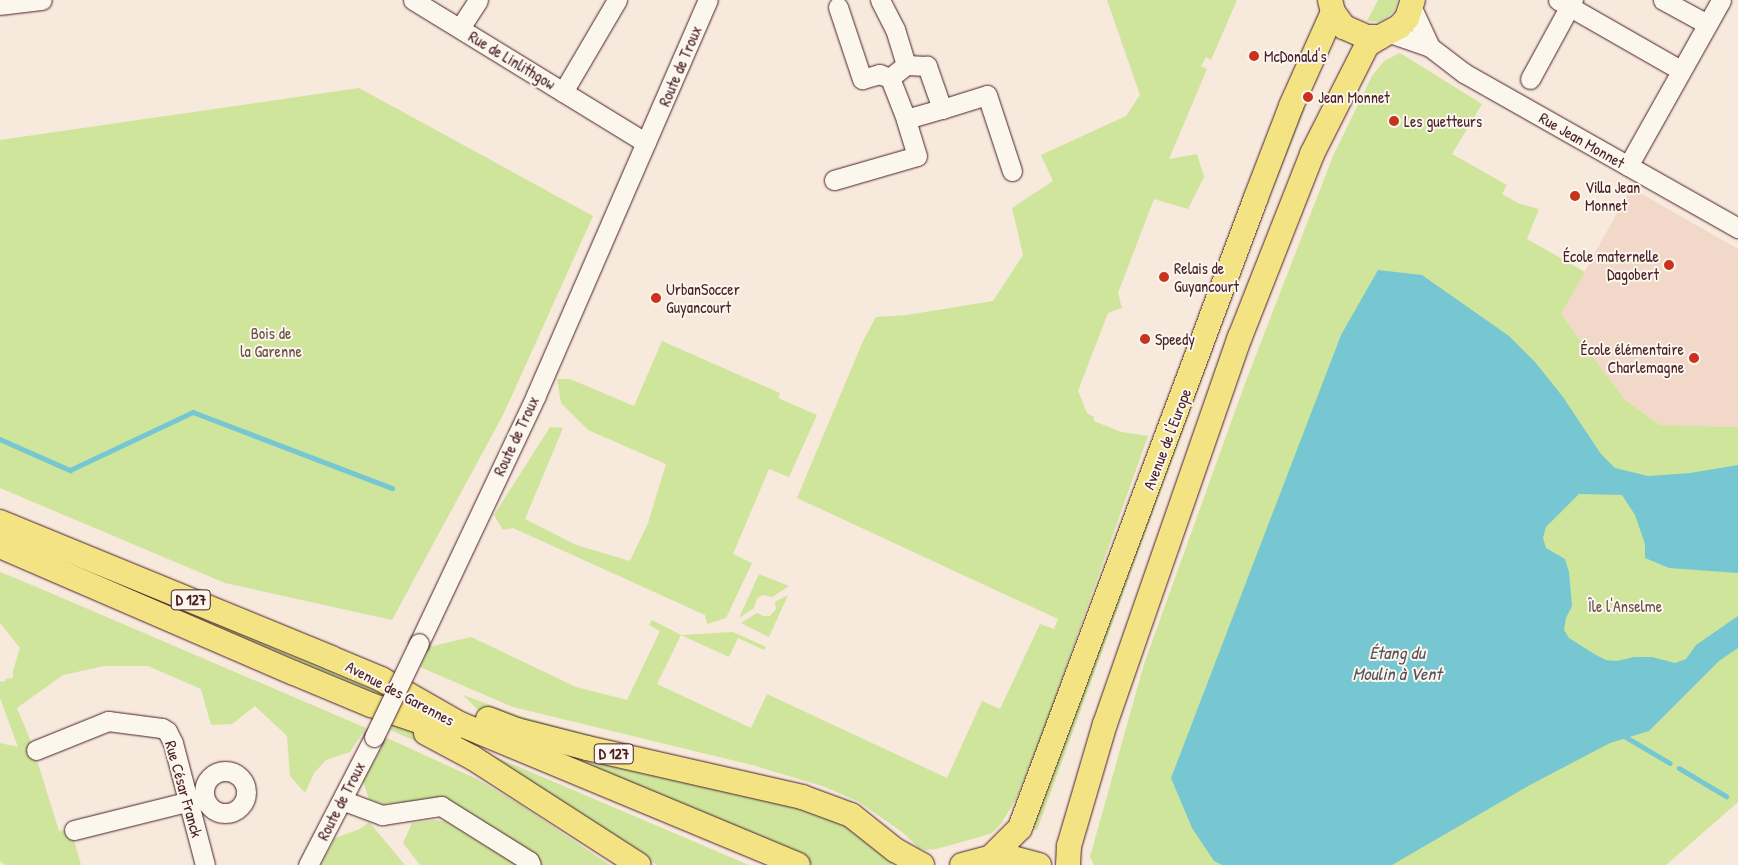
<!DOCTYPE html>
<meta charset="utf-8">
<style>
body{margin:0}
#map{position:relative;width:1738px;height:865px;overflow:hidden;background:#f7e9dc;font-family:"Patrick Hand",sans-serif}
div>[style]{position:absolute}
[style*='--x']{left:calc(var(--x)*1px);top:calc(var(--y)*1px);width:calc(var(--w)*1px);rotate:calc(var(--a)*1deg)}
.built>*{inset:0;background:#f2d8c9}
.green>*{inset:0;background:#cee59b}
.water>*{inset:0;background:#77c7d2}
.stream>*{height:4.5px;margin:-2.25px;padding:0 2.25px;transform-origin:2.25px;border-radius:2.25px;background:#77c7d2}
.roads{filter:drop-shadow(0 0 1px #4a1f2b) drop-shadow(0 0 1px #4a1f2b)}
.minor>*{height:19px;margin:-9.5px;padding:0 9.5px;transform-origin:9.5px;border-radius:9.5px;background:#fbf7ec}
.minor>.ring{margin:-9.5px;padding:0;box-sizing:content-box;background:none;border:19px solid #fbf7ec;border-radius:50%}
.major>*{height:24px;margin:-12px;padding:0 12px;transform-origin:12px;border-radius:12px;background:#f4e382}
.bridges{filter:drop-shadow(0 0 1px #4a1f2b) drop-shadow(0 0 1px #4a1f2b)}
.minor-bridge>*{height:19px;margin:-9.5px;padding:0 9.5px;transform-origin:9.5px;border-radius:9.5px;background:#fbf7ec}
.dots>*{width:14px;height:14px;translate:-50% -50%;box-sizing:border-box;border:2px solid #fbf7ec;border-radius:50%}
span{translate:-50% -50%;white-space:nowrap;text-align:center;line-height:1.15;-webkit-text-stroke:4px #fbf7ec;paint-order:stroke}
.shield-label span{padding:1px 4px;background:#fbf7ec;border:1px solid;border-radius:4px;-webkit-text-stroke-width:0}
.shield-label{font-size:15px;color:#4a1f2b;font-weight:700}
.poi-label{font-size:16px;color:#4a1f2b}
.left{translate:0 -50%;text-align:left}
.right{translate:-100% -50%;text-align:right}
.street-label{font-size:16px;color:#4a1f2b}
.park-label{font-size:16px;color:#6b5047}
.water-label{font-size:18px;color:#58515d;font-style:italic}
</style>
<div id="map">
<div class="built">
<i style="clip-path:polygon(1631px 188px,1738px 249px,1738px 427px,1660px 425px,1624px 399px,1561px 314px)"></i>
</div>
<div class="green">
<i style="clip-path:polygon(1107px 0,1237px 0,1211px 60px,1206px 57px,1201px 66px,1207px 69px,1169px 159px,1197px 154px,1204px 177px,1188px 209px,1154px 199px,1118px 293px,1122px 308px,1108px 313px,1078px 391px,1087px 413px,1094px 417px,1094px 421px,1121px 432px,1148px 436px,1044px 729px,1016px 799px,1001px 824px,992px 833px,976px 838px,936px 849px,926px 850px,919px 848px,902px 832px,859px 802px,825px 787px,752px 765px,513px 707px,420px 667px,429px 647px,471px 637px,576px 687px,627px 700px,660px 631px,649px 625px,652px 620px,681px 635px,733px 632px,766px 647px,764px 650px,738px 638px,729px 657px,681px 635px,657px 684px,751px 728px,767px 694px,947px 778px,982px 701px,1000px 709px,1040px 624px,1054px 629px,1058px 619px,797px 498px,863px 341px,876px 317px,907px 315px,993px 301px,1023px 255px,1012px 208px,1053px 181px,1041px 155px,1126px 116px,1140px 95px)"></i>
<i style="clip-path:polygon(1378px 0,1398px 0,1394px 11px,1386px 18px,1378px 22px,1367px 21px)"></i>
<i style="clip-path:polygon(1400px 53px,1482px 104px,1452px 154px,1507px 185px,1502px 194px,1520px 204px,1539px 209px,1527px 239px,1585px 272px,1561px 314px,1624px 399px,1660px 425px,1738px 427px,1738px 802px,1666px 865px,1094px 865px,1090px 857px,1144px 664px,1246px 381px,1333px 156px,1372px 76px,1384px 61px)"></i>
<i style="clip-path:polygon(359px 88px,593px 216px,503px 415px,392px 620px,225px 583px,0 488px,0 140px)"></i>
<i style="clip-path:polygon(1303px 99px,1305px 109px,1258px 225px,1037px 830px,1028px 826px,1049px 785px,1248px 236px)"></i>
<i style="clip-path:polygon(662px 341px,780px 393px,778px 398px,817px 415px,789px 477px,769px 469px,733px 554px,752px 563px,726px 618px,707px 624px,705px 615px,513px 528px,503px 530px,494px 515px,550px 427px,563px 428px,525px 519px,576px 545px,630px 561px,648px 523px,666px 464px,588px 430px,561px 403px,557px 379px,570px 379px,634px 406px)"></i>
<i style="clip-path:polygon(0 537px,102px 572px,384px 691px,380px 700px)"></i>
<i style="clip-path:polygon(0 572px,39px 588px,366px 728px,350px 752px,326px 760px,314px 773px,305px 793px,290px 776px,287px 736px,255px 706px,232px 724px,211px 725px,201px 689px,148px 666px,104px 666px,63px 675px,17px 708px,32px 744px,59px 831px,71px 829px,81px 865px,5px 865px,0 861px,0 743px,18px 747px,0 698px,0 682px,6px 681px,5px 679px,13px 678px,13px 671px,20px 648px,0 623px)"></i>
<i style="clip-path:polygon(759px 574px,789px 586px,772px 597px,763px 595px,757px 598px,754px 608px,739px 618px)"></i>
<i style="clip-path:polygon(788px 595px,769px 637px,741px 623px,757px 613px,763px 616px,770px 616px,776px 609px,775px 602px)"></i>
<i style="clip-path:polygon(463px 695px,523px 717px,635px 747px,478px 710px)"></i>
<i style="clip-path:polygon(394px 723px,423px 736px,427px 746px,390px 730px)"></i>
<i style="clip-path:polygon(488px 729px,796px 799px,855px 825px,894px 858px,891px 865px,813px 865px)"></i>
<i style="clip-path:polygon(387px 738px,477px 779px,519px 804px,610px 865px,534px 865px,445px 798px,383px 804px,369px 799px,363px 781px)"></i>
<i style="clip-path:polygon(477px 749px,749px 865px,657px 865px)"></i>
<i style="clip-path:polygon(433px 820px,445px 821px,517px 865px,420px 865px,403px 843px,412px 823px)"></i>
<i style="clip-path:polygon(369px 822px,405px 865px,321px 865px,335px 838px,360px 829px)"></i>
</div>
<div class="water">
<i style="clip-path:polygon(1378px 270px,1422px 275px,1509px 336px,1535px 362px,1563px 397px,1601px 454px,1615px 468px,1648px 476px,1690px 473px,1738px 465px,1738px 573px,1669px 568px,1645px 558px,1645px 544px,1635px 515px,1622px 495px,1579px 494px,1546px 527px,1543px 538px,1546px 548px,1565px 559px,1569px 572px,1572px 606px,1566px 618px,1564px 630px,1569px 638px,1596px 655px,1606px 660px,1617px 661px,1634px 657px,1652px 657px,1675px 663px,1686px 659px,1696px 645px,1738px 616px,1738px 648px,1719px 661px,1649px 731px,1610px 743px,1530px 785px,1392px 865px,1222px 865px,1214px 861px,1192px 828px,1171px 778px,1341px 335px)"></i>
</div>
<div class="stream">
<i style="--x:0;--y:439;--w:77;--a:23.9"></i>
<i style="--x:70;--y:470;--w:136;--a:-25.2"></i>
<i style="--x:193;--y:412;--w:213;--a:20.9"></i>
<i style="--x:1624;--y:736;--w:53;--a:30.4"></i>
<i style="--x:1679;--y:768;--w:55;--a:30.8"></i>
</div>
<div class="roads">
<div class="minor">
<i style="--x:413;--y:0;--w:273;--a:31.5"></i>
<i style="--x:880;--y:0;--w:33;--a:63"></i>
<i style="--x:895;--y:29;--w:38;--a:73"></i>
<i style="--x:1558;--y:0;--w:141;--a:29.8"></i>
<i style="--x:1663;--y:0;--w:50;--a:28.6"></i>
<i style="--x:0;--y:5;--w:42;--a:-6.8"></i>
<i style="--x:838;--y:7;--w:76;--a:71.6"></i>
<i style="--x:862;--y:79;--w:18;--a:-16"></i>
<i style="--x:879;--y:74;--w:12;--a:20"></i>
<i style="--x:1412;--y:8;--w:43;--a:65.2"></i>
<i style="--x:460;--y:28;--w:33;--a:-57"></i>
<i style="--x:1390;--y:33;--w:42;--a:19.3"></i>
<i style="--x:1430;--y:47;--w:43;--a:37.4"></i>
<i style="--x:1464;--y:73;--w:315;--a:29.5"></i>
<i style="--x:1530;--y:79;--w:90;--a:-61.4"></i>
<i style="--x:563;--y:92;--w:107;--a:-59.6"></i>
<i style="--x:942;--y:109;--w:46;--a:-109.2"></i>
<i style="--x:927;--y:66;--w:21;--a:-177"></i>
<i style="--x:906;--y:65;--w:21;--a:141"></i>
<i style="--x:890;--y:78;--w:44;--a:68.7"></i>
<i style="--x:906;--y:119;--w:37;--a:-16"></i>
<i style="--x:942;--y:109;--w:47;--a:-17.3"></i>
<i style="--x:987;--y:95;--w:80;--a:71.8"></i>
<i style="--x:1628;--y:166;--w:190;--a:-60.7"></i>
<i style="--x:834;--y:180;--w:86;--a:-16.1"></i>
<i style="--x:917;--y:156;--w:39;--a:-107"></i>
<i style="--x:419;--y:643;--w:274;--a:-64.7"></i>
<i style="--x:536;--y:395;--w:431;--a:-66.5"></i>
<i style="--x:36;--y:750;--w:78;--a:-21.9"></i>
<i style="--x:108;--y:721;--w:54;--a:7.4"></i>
<i style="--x:162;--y:728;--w:6;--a:31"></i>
<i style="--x:167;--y:731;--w:13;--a:63"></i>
<i style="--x:173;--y:743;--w:126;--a:75.3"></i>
<i class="ring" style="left:204px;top:771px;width:23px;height:23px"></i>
<i style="--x:342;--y:800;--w:43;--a:20.6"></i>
<i style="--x:382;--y:815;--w:60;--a:-8.7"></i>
<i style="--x:441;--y:806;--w:104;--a:32"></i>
<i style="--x:529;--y:861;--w:4;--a:63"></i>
<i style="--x:74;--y:830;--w:128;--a:-14"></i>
<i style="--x:308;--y:865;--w:144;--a:-62.7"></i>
</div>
<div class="major">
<i style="--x:1330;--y:0;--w:12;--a:76"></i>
<i style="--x:1333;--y:12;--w:19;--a:54"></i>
<i style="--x:1344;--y:27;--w:24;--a:24"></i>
<i style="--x:1366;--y:37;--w:14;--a:0"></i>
<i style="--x:1380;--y:37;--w:21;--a:-28"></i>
<i style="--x:1399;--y:27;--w:12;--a:-48"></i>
<i style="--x:1407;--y:18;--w:19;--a:-72"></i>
<i style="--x:0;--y:522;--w:358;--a:22.3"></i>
<i style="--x:331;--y:658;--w:54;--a:22.8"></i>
<i style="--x:381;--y:679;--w:91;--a:29.7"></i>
<i style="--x:460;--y:724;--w:366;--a:22.6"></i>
<i style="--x:0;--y:546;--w:320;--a:23.4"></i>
<i style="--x:294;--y:673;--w:83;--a:22.6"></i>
<i style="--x:371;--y:705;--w:84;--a:18.6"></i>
<i style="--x:488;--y:719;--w:31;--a:21"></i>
<i style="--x:517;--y:730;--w:72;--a:14.4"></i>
<i style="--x:587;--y:748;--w:221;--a:12.8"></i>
<i style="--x:802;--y:797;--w:52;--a:20.2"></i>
<i style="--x:851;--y:815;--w:56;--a:38.5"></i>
<i style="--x:895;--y:850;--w:31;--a:29"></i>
<i style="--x:426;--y:733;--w:53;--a:28"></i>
<i style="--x:473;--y:758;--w:197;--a:32.8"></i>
<i style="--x:991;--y:857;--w:41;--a:-45"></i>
<i style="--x:1020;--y:828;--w:671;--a:-69.48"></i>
<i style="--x:1255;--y:200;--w:101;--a:-69"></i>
<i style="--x:1291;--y:106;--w:103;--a:-65.9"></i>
<i style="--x:962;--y:865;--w:30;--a:-15"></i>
<i style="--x:991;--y:857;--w:22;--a:3"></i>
<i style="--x:1013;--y:858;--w:27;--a:15"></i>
<i style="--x:1068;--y:865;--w:19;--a:-87"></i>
<i style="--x:1069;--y:846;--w:127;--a:-73.6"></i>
<i style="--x:1105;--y:724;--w:410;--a:-70.8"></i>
<i style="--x:1240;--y:337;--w:197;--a:-68.5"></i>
<i style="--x:1312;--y:154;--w:122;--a:-63.2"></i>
<i style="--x:1367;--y:45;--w:15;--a:-32"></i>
</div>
</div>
<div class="bridges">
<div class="minor-bridge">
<i style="--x:374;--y:737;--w:104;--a:-64.4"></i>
</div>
</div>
<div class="dots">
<i style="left:1254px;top:56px;background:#c8321e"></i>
<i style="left:1308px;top:97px;background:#c8321e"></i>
<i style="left:1394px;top:121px;background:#c8321e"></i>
<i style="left:1575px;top:196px;background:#c8321e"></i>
<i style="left:1669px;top:265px;background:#c8321e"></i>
<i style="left:1164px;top:277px;background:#c8321e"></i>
<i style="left:656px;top:298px;background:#c8321e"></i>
<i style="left:1145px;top:339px;background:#c8321e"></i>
<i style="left:1694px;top:358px;background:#c8321e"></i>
</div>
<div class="shield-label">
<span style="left:191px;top:600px">D 127</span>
<span style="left:614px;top:754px">D 127</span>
</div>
<div class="poi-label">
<span class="left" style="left:1264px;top:56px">McDonald's</span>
<span class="left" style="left:1318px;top:97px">Jean Monnet</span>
<span class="left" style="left:1404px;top:121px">Les guetteurs</span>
<span class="left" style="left:1585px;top:196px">Villa Jean<br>Monnet</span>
<span class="right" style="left:1659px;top:265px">École maternelle<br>Dagobert</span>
<span class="left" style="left:1174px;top:277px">Relais de<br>Guyancourt</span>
<span class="left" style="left:666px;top:298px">UrbanSoccer<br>Guyancourt</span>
<span class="left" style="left:1155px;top:339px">Speedy</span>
<span class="right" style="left:1684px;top:358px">École élémentaire<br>Charlemagne</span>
</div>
<div class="street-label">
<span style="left:512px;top:60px;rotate:31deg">Rue de Linlithgow</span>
<span style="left:680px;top:66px;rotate:-67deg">Route de Troux</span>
<span style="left:1582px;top:140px;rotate:30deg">Rue Jean Monnet</span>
<span style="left:516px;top:436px;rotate:-65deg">Route de Troux</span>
<span style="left:1167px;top:439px;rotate:-69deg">Avenue de l'Europe</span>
<span style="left:400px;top:693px;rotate:28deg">Avenue des Garennes</span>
<span style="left:184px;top:789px;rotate:74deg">Rue César Franck</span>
<span style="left:341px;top:801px;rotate:-63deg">Route de Troux</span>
</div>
<div class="park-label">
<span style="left:271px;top:342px">Bois de<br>la Garenne</span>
<span style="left:1625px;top:606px">Île l'Anselme</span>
</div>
<div class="water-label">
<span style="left:1397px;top:664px">Étang du<br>Moulin à Vent</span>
</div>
</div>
